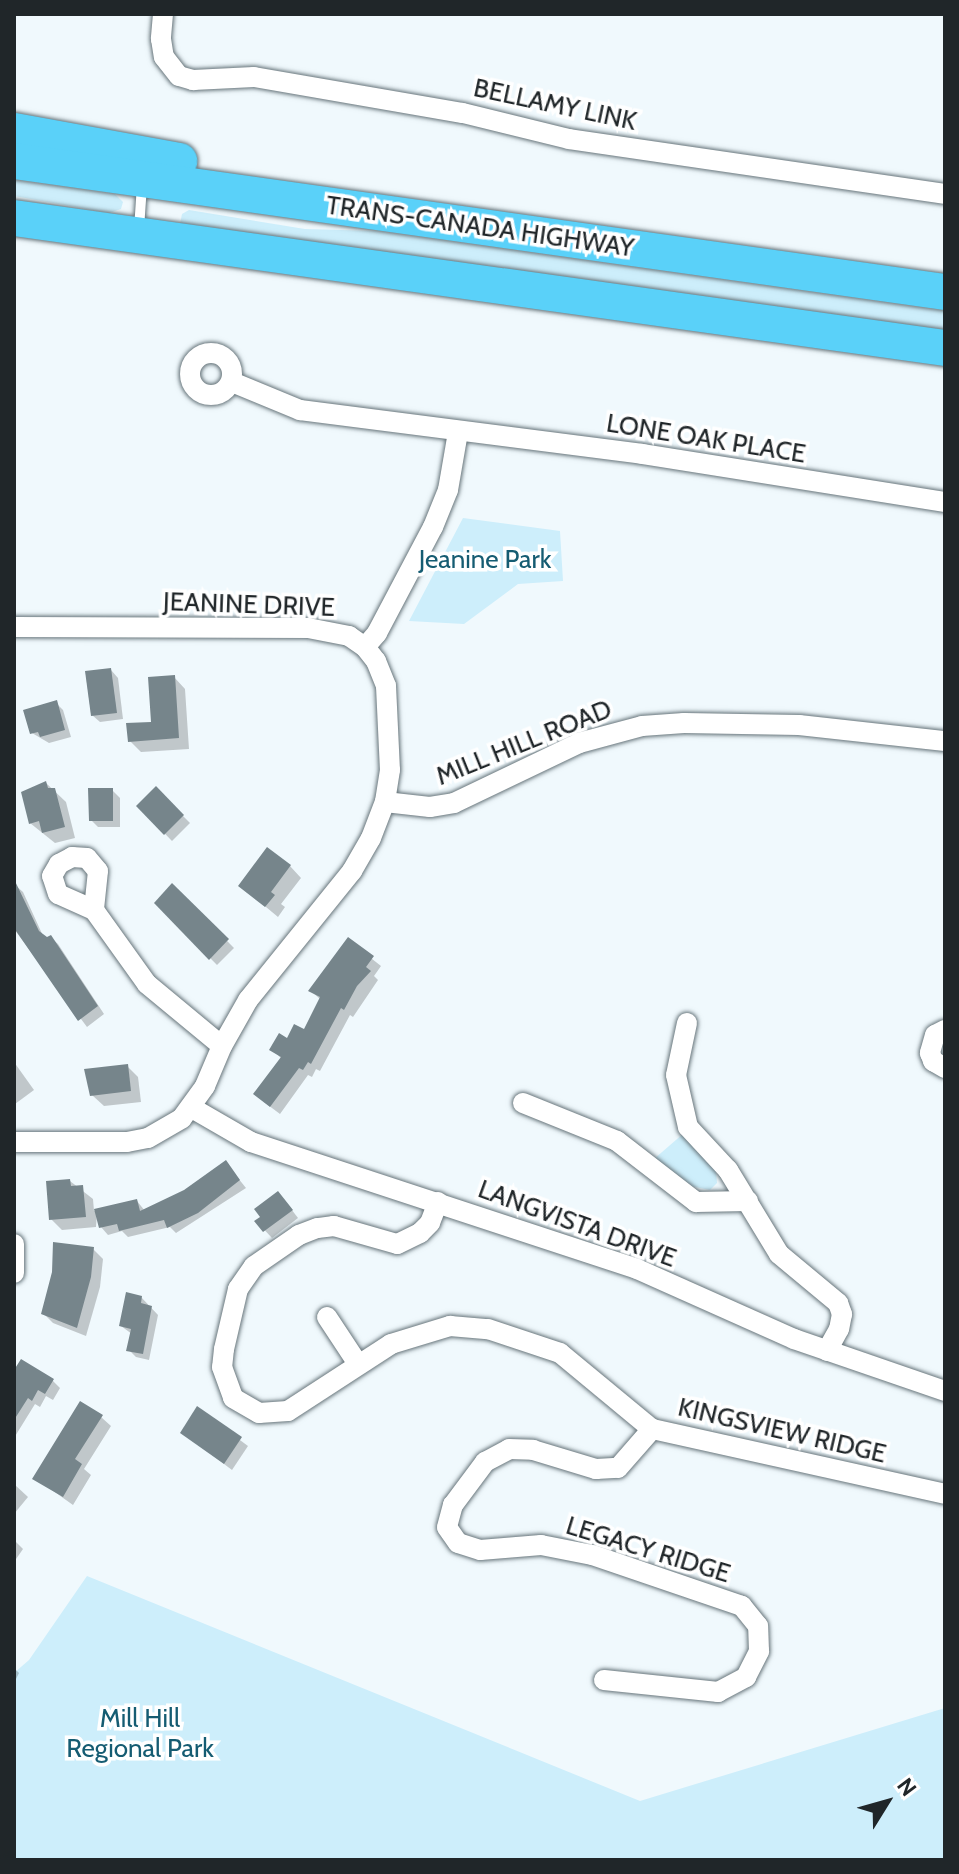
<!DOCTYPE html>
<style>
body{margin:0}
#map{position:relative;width:959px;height:1874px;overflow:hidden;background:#f0f9fd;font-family:Cabin,sans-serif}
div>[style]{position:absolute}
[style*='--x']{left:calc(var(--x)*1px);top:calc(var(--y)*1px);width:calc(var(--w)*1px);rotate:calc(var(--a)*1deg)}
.green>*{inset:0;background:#cdeefb}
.shadow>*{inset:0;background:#0003}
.building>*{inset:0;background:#76858b}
.roads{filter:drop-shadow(0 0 2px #67757b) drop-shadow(0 0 2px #67757b)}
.service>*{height:10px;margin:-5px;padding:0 5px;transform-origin:5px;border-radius:5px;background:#fff}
.minor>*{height:20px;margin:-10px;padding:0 10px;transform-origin:10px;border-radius:10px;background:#fff}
.minor>.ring{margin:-10px;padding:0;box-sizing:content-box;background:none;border:20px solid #fff;border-radius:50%}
.motorway>*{height:36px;margin:-18px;padding:0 18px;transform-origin:18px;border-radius:18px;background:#5ad1f9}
span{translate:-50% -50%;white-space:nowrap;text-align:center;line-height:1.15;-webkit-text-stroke:7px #fff;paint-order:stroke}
.street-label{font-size:26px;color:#202629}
.park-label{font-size:26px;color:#155c72}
.frame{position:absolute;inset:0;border:16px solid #202629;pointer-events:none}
.north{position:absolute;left:847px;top:1762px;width:80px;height:80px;-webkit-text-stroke:6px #fff;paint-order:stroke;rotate:53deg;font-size:22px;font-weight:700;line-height:32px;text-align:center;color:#202629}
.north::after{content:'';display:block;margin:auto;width:28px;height:36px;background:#202629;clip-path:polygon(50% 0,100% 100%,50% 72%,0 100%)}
</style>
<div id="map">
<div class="green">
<i style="clip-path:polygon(14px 180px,115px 194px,123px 202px,121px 209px,109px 213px,14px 196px)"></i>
<i style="clip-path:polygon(189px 210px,305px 229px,377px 231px,945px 311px,945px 335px,180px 224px,182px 214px)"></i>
<i style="clip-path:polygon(463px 518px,560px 531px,563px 581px,518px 584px,464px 624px,409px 621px)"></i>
<i style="clip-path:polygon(684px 1133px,716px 1171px,717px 1183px,710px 1190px,690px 1186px,654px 1159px)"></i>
<i style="clip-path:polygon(87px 1576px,640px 1801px,945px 1708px,945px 1860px,14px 1860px,14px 1673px,29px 1660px)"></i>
</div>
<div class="shadow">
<i style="clip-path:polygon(111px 670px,118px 678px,123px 719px,100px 722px,92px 715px)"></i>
<i style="clip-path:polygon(174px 677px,185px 689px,189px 749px,141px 752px,130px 741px,153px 723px)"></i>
<i style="clip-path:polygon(56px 703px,63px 710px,71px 737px,49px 743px,32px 733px)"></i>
<i style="clip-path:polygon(46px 783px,66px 802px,75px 838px,55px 843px,30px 823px)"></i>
<i style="clip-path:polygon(156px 789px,190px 823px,172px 841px,138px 806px)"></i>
<i style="clip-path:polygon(112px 790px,120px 798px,120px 827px,98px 827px,91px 820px)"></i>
<i style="clip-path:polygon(290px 866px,301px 878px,281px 904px,285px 907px,278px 917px,241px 886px)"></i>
<i style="clip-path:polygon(15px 885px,23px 892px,44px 938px,50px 937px,58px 944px,104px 1014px,87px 1027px,14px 929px)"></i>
<i style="clip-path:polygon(172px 885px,234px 948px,217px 965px,156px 903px)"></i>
<i style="clip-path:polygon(348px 940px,381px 966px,374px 976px,378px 980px,353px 1017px,350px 1015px,320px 1071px,316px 1069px,312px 1077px,308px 1075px,280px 1114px,264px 1102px,282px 1059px,271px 1049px,305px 1032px,321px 1000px,310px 990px)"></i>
<i style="clip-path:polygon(14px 1062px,34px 1090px,15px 1104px,14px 1102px)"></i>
<i style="clip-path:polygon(127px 1066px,138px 1077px,141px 1102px,104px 1106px,92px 1095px)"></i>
<i style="clip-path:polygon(226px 1163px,246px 1188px,176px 1233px,170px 1227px,128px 1237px,122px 1231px,108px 1235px,101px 1227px,97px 1213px,96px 1227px,62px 1230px,51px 1219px,70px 1181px,93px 1199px,94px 1211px,137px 1201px,145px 1211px,185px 1192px)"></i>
<i style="clip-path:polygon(285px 1201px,298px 1218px,272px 1238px,257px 1222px)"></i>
<i style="clip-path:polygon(93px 1249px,103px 1259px,100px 1287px,86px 1336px,53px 1323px,43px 1313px)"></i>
<i style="clip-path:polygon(141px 1297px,158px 1315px,149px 1360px,136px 1357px,129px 1350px,132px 1334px,121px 1326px)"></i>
<i style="clip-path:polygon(14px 1373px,53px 1381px,60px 1388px,53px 1400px,46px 1396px,40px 1407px,35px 1404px,14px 1438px)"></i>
<i style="clip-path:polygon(198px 1409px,248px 1446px,232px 1470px,183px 1433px)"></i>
<i style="clip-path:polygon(101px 1417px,111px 1426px,84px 1469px,91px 1475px,73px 1505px,35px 1478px)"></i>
<i style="clip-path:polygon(14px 1484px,28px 1497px,14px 1514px)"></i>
<i style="clip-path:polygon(14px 1540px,23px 1549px,14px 1562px)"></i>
<i style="clip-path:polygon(14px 1668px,19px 1673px,14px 1683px)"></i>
</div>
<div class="building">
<i style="clip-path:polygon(111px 668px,117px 713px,91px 716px,85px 671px)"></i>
<i style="clip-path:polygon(175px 675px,179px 738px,128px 742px,126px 723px,151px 722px,148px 677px)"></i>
<i style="clip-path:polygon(57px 700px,65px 730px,40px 737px,38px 732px,30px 734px,23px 710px)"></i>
<i style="clip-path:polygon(46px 781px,48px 788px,55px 788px,65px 827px,42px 833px,39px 821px,29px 824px,21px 792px)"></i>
<i style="clip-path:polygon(156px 786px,184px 815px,164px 835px,136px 806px)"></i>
<i style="clip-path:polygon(88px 788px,113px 788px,113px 821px,89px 821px)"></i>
<i style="clip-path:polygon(267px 847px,291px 865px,271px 892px,275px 895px,265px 907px,238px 886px)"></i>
<i style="clip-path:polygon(14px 879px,39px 931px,47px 937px,51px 935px,98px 1006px,78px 1021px,14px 928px)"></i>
<i style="clip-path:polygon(172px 883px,229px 939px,209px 960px,154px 903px)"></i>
<i style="clip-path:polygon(348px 937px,374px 956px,366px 967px,371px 971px,357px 986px,344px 1010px,341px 1008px,311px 1064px,308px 1062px,303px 1070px,299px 1068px,270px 1107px,253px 1094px,281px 1057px,269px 1050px,279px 1033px,287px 1038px,294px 1024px,304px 1029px,320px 997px,308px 991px)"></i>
<i style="clip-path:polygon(128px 1064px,131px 1091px,90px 1096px,84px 1069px)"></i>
<i style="clip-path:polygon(226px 1160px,240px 1180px,198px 1213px,167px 1228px,164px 1220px,119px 1231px,117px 1224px,99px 1228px,94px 1209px,137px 1199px,140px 1211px,184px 1190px)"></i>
<i style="clip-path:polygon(70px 1179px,71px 1186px,83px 1185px,86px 1217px,49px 1220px,46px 1181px)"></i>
<i style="clip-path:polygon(278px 1191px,293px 1210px,263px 1232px,254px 1221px,260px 1217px,254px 1209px)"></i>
<i style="clip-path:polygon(53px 1242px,94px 1247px,91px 1277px,77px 1328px,41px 1314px,52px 1272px)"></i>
<i style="clip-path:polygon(126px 1292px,142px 1296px,141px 1303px,152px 1306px,143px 1354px,126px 1351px,131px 1329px,119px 1326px)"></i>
<i style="clip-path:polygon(21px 1359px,54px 1379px,45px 1394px,38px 1390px,32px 1401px,28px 1398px,14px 1420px,14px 1370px)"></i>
<i style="clip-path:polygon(80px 1401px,103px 1415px,75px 1459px,82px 1464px,63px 1497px,32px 1479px)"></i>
<i style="clip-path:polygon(197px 1406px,242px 1437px,224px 1464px,180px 1433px)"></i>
</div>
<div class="roads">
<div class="service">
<i style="--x:139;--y:229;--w:44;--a:-86.1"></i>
</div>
<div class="minor">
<i style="--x:163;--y:14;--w:25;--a:95"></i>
<i style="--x:161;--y:39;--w:18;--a:81"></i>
<i style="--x:164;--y:57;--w:24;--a:52"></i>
<i style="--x:179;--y:76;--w:15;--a:16"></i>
<i style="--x:193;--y:80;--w:61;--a:-2.8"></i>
<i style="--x:254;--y:77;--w:212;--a:9.8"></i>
<i style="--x:463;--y:113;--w:109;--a:13.8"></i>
<i style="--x:569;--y:139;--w:380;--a:8.3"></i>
<i class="ring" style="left:190px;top:353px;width:22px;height:22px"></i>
<i style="--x:232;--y:382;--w:74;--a:22.4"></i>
<i style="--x:300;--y:410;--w:345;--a:7.3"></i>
<i style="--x:642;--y:454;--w:307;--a:9"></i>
<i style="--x:14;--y:627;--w:294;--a:0.2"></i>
<i style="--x:308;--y:628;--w:42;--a:11"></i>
<i style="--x:349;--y:636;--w:19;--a:35"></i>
<i style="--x:365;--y:647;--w:18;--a:52"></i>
<i style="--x:376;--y:661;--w:27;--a:68"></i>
<i style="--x:386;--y:686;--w:84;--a:87.3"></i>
<i style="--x:390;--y:770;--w:32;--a:99"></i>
<i style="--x:365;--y:647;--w:18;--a:-49"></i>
<i style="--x:377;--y:633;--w:120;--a:-62.2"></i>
<i style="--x:433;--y:527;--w:40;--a:-68"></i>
<i style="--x:448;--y:490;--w:59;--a:-80.2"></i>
<i style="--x:94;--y:910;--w:39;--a:-156"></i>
<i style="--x:58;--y:894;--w:19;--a:-108"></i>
<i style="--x:52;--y:876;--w:14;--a:-60"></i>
<i style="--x:59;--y:864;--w:15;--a:-28"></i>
<i style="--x:72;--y:857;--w:15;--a:4"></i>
<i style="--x:87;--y:858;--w:17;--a:50"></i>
<i style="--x:98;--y:871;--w:39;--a:96"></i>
<i style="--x:94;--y:910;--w:91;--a:54.4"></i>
<i style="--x:147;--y:984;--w:97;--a:39.6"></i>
<i style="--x:687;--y:1023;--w:53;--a:101.9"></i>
<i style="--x:676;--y:1075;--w:53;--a:77"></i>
<i style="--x:688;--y:1127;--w:59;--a:47.1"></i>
<i style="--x:728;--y:1170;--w:98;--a:58.7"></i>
<i style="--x:779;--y:1254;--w:77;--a:39.7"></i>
<i style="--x:838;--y:1303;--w:12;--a:70"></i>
<i style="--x:842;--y:1314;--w:15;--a:101"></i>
<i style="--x:839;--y:1329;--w:25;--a:119"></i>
<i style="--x:945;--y:1030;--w:11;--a:153"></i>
<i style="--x:935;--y:1035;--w:19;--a:106"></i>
<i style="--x:930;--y:1053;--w:9;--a:69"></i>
<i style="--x:933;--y:1061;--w:14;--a:30"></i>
<i style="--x:523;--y:1103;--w:101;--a:22"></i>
<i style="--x:617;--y:1141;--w:100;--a:37.7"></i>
<i style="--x:696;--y:1202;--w:52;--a:-1.1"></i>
<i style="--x:192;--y:1108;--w:68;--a:30"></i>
<i style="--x:251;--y:1142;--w:406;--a:18.2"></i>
<i style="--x:637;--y:1269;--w:172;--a:24"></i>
<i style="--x:794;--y:1339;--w:160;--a:19"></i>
<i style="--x:14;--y:1142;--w:113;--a:0"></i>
<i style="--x:127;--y:1142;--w:21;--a:-11"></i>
<i style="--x:148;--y:1138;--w:39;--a:-30"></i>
<i style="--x:182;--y:1118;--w:39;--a:-54"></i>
<i style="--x:205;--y:1086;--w:43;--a:-67"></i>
<i style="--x:222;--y:1046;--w:53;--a:-60.5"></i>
<i style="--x:248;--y:1000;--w:166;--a:-51.1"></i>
<i style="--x:352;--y:871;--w:38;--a:-60"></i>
<i style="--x:371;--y:838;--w:39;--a:-69"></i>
<i style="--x:385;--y:802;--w:45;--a:6.3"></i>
<i style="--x:430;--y:807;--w:24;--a:-9"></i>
<i style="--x:454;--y:803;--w:139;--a:-25.6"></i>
<i style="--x:579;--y:743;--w:65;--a:-15.1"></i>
<i style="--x:642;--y:726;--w:42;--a:-4.1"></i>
<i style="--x:684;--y:723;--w:115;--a:1"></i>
<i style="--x:799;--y:725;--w:147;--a:6.3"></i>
<i style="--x:438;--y:1202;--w:22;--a:111"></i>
<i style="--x:430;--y:1223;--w:14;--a:135"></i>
<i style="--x:420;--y:1233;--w:25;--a:154"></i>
<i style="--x:397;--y:1244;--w:66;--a:-164.1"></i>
<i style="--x:334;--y:1226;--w:17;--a:173"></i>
<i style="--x:317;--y:1228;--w:19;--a:159"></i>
<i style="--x:299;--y:1235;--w:55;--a:145.4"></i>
<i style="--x:254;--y:1266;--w:28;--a:125"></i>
<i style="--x:238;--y:1289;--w:62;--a:103.1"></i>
<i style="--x:224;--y:1349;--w:18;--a:96"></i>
<i style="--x:222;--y:1367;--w:33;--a:70"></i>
<i style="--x:233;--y:1398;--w:30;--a:30"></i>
<i style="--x:259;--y:1413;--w:29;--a:-4"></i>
<i style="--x:288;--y:1411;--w:123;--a:-33"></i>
<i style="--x:391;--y:1344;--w:62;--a:-17"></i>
<i style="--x:450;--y:1326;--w:38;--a:5"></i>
<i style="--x:488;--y:1329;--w:76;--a:18.4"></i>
<i style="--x:560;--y:1353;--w:119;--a:39.6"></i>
<i style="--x:652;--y:1429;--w:300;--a:12.5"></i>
<i style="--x:14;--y:1244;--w:29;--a:90"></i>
<i style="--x:327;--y:1317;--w:56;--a:56.6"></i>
<i style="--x:604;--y:1680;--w:115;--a:6"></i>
<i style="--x:718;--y:1692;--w:32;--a:-28"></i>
<i style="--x:746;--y:1677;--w:29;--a:-63"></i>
<i style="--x:759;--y:1651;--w:25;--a:-92"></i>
<i style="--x:758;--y:1626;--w:26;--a:-129"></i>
<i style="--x:742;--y:1606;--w:158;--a:-161.2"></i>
<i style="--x:592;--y:1555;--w:52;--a:-168.9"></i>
<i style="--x:541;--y:1545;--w:61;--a:175.3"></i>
<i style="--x:480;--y:1550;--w:23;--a:-162"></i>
<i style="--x:458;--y:1543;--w:19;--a:-125"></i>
<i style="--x:447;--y:1527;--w:23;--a:-75"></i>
<i style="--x:453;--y:1505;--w:54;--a:-53.3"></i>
<i style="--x:485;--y:1462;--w:27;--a:-28"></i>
<i style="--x:509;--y:1449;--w:24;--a:2"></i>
<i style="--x:533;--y:1450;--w:66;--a:16.8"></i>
<i style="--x:596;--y:1469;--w:22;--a:-3"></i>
<i style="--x:618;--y:1468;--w:52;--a:-48.9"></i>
</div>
<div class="motorway">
<i style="--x:14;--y:131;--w:168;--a:10.3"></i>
<i style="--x:14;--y:161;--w:940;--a:8.01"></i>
<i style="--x:14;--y:218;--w:940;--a:7.95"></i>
</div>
</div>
<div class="street-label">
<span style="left:555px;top:105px;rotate:12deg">BELLAMY LINK</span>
<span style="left:480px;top:227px;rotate:8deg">TRANS-CANADA HIGHWAY</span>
<span style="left:706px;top:439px;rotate:9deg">LONE OAK PLACE</span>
<span style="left:249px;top:605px;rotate:2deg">JEANINE DRIVE</span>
<span style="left:524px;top:743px;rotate:-22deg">MILL HILL ROAD</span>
<span style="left:577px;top:1224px;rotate:20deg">LANGVISTA DRIVE</span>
<span style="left:782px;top:1431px;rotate:13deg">KINGSVIEW RIDGE</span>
<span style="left:648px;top:1550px;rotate:17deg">LEGACY RIDGE</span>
</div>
<div class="park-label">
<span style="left:485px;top:560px">Jeanine Park</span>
<span style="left:140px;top:1734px">Mill Hill<br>Regional Park</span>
</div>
<div class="frame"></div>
<div class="north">N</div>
</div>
